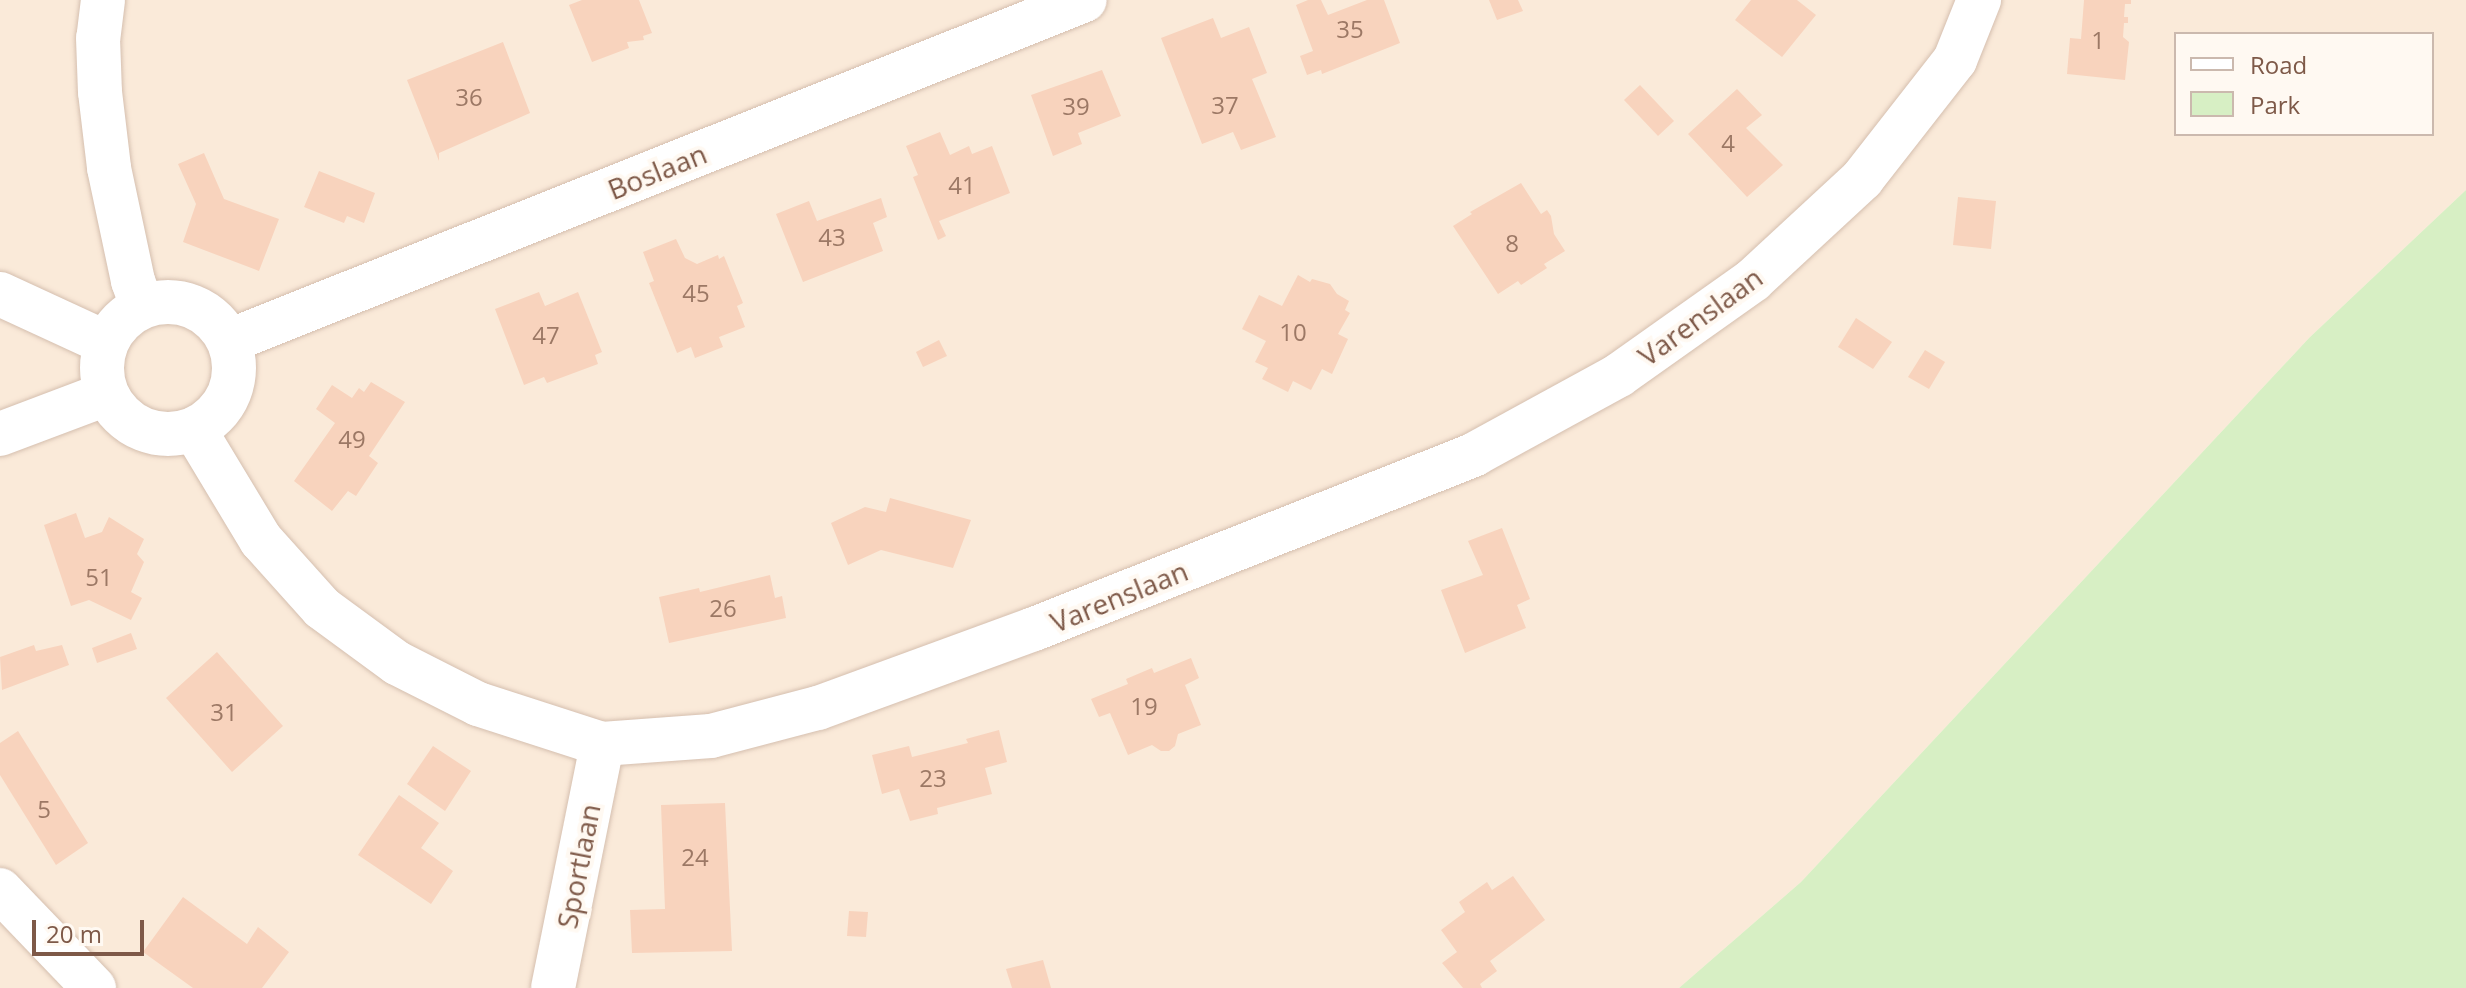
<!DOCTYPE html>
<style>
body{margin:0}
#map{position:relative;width:2466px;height:988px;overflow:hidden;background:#fff6e9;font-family:"Open Sans",sans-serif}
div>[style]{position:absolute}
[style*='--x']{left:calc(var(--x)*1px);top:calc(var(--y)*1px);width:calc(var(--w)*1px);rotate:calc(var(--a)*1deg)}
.residential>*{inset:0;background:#faead9}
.green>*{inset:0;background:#d7efc4}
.building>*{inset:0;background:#f8d3bd}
.roads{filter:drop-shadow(0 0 2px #d5bfaf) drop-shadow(0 0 2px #d5bfaf)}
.minor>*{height:44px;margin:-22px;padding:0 22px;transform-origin:22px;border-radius:22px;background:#fff}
.minor>.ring{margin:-22px;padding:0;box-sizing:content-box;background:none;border:44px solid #fff;border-radius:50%}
span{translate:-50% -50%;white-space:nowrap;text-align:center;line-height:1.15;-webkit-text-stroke:8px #fff9f2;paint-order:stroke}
.number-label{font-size:24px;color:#9c7865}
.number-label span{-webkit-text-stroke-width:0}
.street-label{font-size:28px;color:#7e5948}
.legend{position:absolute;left:2174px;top:32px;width:260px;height:104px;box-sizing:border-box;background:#fff9f2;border:2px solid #cbb9ae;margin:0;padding:10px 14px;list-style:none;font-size:24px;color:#7e5948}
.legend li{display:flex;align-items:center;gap:16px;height:40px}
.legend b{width:40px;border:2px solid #cbb9ae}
.scale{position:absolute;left:32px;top:920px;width:112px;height:36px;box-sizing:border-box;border:4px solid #7e5948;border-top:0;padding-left:10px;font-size:24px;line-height:28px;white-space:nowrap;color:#7e5948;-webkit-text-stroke:6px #fff9f2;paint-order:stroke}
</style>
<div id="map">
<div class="residential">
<i style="clip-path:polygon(evenodd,0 0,2466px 0,2466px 190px,2309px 338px,1801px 882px,1679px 988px,0 988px,0 0,2176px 34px,2432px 34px,2432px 134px,2176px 134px,2176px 34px)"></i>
</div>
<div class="green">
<i style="clip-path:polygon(2466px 190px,2466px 988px,1679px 988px,1801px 882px,2309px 338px)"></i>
</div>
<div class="building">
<i style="clip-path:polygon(582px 0,639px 0,652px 33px,643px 36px,644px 40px,627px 42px,629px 48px,592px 62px,569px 5px)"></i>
<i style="clip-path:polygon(1308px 0,1321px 0,1328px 15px,1367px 0,1384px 0,1400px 43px,1322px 74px,1321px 70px,1307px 75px,1300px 56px,1313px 51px,1296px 5px)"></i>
<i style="clip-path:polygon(1489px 0,1518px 0,1523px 11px,1497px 20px)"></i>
<i style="clip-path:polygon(1751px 0,1797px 0,1816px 15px,1782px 57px,1735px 20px)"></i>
<i style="clip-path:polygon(2084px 0,2131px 0,2131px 4px,2125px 4px,2124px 17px,2128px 17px,2128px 23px,2124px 23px,2123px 37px,2129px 42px,2125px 80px,2067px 74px,2070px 38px,2081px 39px)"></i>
<i style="clip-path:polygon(1213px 18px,1221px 38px,1249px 27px,1267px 73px,1252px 79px,1276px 137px,1241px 150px,1233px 132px,1202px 144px,1161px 38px)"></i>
<i style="clip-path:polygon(503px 42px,530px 113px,439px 153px,439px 161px,407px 80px)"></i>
<i style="clip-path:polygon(1102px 70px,1121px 116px,1078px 133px,1082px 144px,1053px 156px,1031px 95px)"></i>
<i style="clip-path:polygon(1640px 85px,1674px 121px,1658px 136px,1624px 100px)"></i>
<i style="clip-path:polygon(1737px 89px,1762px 115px,1746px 128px,1783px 165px,1747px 197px,1688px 134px)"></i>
<i style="clip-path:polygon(940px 132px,950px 155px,969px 146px,972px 154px,992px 146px,1010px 193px,939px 221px,946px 236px,938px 240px,913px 177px,918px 175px,906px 146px)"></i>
<i style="clip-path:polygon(204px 153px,224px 199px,279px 219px,259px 271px,183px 242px,196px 204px,178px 164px)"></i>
<i style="clip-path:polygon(319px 171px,375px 193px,364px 223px,347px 216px,344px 223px,304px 207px)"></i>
<i style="clip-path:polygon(1521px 183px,1541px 214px,1547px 210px,1551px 216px,1554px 234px,1565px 251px,1544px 264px,1547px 268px,1521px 285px,1518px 281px,1498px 294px,1453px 226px,1472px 214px,1470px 212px)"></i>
<i style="clip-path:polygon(1958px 197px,1996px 201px,1991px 249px,1953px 245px)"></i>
<i style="clip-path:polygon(881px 198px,887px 217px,873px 223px,883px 251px,803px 282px,776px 214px,809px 201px,817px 221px)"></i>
<i style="clip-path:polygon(676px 239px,685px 258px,697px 264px,718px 255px,719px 259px,724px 256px,743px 303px,737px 306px,745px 327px,719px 337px,723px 347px,695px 358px,691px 347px,677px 353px,649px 283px,654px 281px,643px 252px)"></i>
<i style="clip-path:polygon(1298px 275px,1310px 282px,1312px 279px,1330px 284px,1337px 294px,1349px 301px,1345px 310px,1350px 313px,1338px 334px,1348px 339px,1332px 374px,1322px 369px,1311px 390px,1293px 381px,1288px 392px,1262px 379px,1268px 368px,1255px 362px,1266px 341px,1242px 329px,1259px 295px,1282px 306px)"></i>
<i style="clip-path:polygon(539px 292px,545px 306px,578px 292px,602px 352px,595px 355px,598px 364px,547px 383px,544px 377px,524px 385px,495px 309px)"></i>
<i style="clip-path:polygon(1856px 318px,1892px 342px,1873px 369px,1838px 347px)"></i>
<i style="clip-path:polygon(939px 340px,947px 356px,923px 367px,916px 352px)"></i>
<i style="clip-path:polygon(1925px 350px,1945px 362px,1929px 389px,1908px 377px)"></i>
<i style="clip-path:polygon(371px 382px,405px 402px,369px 456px,378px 463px,356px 496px,348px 491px,332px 511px,294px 481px,335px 423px,316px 409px,332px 385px,352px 398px,359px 388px,364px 392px)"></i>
<i style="clip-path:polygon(890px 498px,971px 520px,953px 568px,881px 550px,848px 565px,831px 523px,865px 507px,886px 512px)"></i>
<i style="clip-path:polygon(76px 513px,85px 538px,102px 532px,109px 517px,144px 539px,137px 554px,144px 562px,131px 592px,142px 598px,131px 620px,89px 600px,71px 606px,44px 525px)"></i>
<i style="clip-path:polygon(1502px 528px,1530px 599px,1517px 605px,1526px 628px,1465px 653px,1441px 590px,1483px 575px,1468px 541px)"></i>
<i style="clip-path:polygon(770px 575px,775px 598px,782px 596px,786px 618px,669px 643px,659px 597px,699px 588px,700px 592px)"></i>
<i style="clip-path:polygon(131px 633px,137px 649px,97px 663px,92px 648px)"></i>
<i style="clip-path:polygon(34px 645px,36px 651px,62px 645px,69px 665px,2px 690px,0 657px)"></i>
<i style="clip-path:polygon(217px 652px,283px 726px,232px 772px,166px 698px)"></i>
<i style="clip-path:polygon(1191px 658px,1199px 678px,1185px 685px,1201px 725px,1178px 734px,1175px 746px,1169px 751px,1161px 751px,1152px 745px,1128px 755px,1110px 713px,1099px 717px,1091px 699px,1128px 684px,1126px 679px,1152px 668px,1154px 673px)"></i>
<i style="clip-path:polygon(999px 730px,1007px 762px,985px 768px,992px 794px,937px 808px,938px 814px,910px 821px,899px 789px,882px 794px,872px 755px,909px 746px,912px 757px,968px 743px,966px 739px)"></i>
<i style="clip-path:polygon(18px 731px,88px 843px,56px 865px,0 775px,0 743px)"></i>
<i style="clip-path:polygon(433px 746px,471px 771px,445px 811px,407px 784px)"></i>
<i style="clip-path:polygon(399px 795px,439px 823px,421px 848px,453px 871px,431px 904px,358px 855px)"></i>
<i style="clip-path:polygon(725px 803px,732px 951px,632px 953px,630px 910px,665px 909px,661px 805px)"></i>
<i style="clip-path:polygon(1513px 876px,1545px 920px,1490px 961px,1497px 971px,1480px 984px,1482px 988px,1463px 988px,1442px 963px,1457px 952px,1441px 930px,1465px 912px,1459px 902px,1487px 882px,1492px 890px)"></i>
<i style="clip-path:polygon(183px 897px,247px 944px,258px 927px,289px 952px,262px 988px,193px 988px,143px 952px)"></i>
<i style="clip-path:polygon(849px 911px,868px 912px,866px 937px,847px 936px)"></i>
<i style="clip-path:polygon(1043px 960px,1051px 988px,1012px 988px,1006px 969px)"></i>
</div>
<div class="roads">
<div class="minor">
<i style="--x:103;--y:0;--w:38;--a:97"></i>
<i style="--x:98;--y:38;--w:54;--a:87.9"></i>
<i style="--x:100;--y:92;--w:77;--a:83.2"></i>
<i style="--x:109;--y:168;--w:116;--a:78"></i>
<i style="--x:133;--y:281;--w:27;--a:70"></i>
<i style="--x:0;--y:294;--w:117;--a:24.8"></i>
<i class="ring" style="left:102px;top:302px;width:88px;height:88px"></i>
<i style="--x:229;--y:341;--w:921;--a:-21.72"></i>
<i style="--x:194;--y:429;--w:130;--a:58.9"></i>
<i style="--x:261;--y:540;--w:91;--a:48.1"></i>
<i style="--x:322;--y:608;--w:93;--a:36.3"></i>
<i style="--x:397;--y:663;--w:91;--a:26.8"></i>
<i style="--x:478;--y:704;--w:130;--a:17.9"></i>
<i style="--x:602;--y:744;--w:109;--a:-4.2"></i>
<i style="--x:711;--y:736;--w:111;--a:-14.7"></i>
<i style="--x:818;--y:708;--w:230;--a:-20.1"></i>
<i style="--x:1034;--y:629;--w:474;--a:-21.6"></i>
<i style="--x:1475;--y:454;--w:164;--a:-28.7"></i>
<i style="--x:1619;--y:375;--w:164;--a:-35.3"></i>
<i style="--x:1753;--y:280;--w:149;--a:-42.8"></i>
<i style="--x:1862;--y:179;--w:151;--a:-52"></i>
<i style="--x:1955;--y:60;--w:65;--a:-68.2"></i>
<i style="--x:0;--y:434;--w:113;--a:-20.7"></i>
<i style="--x:0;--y:890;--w:136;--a:46.2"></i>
<i style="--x:553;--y:988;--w:249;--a:-78.6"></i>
</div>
</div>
<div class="number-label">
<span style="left:1350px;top:29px">35</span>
<span style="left:2098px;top:40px">1</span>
<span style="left:469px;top:97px">36</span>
<span style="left:1225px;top:105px">37</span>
<span style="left:1076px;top:106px">39</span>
<span style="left:1728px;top:143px">4</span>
<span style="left:962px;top:185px">41</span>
<span style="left:832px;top:237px">43</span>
<span style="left:1512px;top:243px">8</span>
<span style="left:696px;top:293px">45</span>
<span style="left:1293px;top:332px">10</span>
<span style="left:546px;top:335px">47</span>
<span style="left:352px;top:439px">49</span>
<span style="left:99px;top:577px">51</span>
<span style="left:723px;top:608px">26</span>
<span style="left:1144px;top:706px">19</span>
<span style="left:224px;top:712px">31</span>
<span style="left:933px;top:778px">23</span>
<span style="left:44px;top:809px">5</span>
<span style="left:695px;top:857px">24</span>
</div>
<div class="street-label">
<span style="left:657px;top:171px;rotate:-22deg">Boslaan</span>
<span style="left:1700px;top:316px;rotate:-36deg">Varenslaan</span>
<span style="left:1119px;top:596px;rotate:-22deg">Varenslaan</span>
<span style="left:578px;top:866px;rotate:-79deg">Sportlaan</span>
</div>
<ul class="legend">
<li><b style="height:10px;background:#fff"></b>Road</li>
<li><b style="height:22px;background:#d7efc4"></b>Park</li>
</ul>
<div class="scale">20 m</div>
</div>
